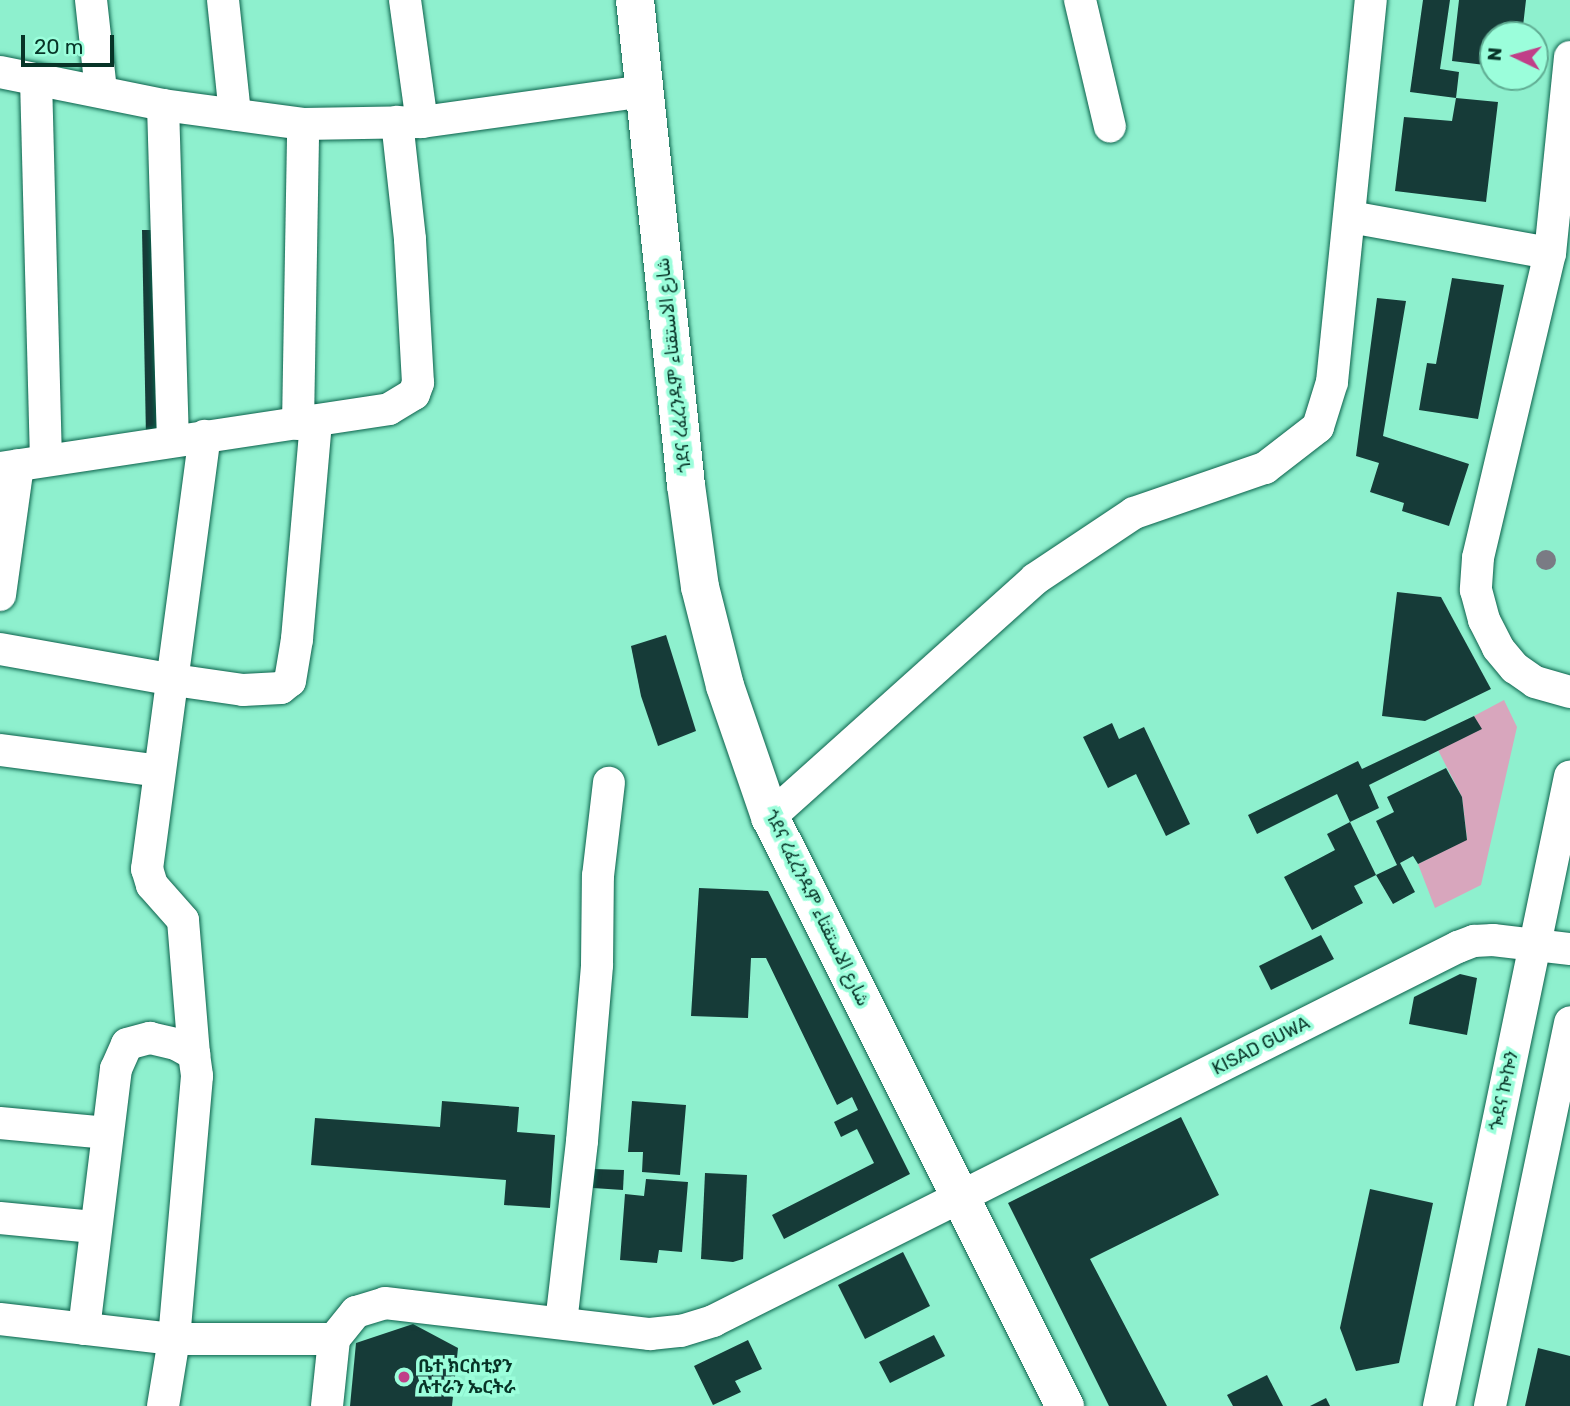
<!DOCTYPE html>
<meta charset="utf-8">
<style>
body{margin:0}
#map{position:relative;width:1570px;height:1406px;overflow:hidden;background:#8ef0ce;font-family:Rubik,Cairo,"Noto Sans Ethiopic",sans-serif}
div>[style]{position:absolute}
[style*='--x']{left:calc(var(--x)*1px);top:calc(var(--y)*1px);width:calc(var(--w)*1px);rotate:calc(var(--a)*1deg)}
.green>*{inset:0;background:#d8a6bd}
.building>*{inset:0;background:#163b38}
.roads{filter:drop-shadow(0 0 2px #0c624c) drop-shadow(0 0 2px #0c624c)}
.minor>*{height:32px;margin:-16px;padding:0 16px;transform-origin:16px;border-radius:16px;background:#fff}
.trunk>*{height:38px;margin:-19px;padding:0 19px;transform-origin:19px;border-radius:19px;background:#fff}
.trees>*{width:20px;height:20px;margin:-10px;border-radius:50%;background:#7a7b84}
.dots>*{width:19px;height:19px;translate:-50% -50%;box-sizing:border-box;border:4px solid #9bfedb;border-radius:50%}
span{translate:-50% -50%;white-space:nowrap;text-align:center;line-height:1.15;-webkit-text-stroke:7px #9bfedb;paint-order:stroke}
.street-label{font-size:18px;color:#073427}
.poi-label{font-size:18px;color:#073427;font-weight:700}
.left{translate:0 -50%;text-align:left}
.north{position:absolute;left:1479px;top:21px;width:70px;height:70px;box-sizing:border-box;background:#9bfedb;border:2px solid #60ad93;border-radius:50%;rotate:275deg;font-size:19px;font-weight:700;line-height:28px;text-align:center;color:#073427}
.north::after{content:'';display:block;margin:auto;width:24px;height:32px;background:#c03f88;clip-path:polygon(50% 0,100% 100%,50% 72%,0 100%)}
.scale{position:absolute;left:21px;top:35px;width:93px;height:32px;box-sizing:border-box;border:4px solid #073427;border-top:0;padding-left:9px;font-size:21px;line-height:24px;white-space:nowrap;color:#073427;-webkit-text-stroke:5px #9bfedb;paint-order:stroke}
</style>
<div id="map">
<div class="green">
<i style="clip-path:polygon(1504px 700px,1517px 727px,1481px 885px,1435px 908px,1418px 864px,1467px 839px,1462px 797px,1438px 750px,1481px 729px,1474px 716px)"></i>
</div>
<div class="building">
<i style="clip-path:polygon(1423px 0,1450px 0,1440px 69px,1459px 72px,1456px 98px,1410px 92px)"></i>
<i style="clip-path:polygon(1459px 0,1526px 0,1522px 35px,1493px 35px,1493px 66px,1452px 61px)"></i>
<i style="clip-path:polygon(1456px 98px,1498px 102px,1486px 202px,1395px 191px,1404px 117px,1452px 121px)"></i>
<i style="clip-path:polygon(142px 230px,165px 230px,170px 436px,146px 437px)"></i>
<i style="clip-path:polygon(1452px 278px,1504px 285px,1478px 419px,1419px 410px,1427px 363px,1436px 364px)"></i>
<i style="clip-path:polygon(1377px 298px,1406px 301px,1383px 436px,1469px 464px,1449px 526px,1402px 511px,1404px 503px,1370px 492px,1379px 463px,1356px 456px)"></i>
<i style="clip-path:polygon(1397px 592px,1441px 597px,1491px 689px,1425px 721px,1382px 716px)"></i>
<i style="clip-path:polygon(666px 635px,696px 731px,658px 746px,641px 696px,631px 646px)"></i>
<i style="clip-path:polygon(1474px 716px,1482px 729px,1369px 785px,1379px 808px,1350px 822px,1337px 794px,1257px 834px,1248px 815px,1358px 761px,1362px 769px)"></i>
<i style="clip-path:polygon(1112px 723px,1119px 739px,1144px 727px,1190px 824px,1166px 836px,1136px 774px,1108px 788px,1083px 737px)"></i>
<i style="clip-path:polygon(1446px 768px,1462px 797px,1467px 840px,1418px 864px,1413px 856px,1400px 863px,1415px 892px,1393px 904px,1376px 875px,1397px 865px,1376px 821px,1394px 812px,1387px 797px)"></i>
<i style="clip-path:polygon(1350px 822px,1376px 875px,1354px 886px,1363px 903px,1312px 930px,1284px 877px,1335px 850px,1327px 834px)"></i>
<i style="clip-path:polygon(699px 888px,768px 891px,910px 1174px,784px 1239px,772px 1215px,874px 1163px,857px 1129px,841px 1137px,834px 1122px,858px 1110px,852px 1097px,837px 1105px,766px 958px,751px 958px,748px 1018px,691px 1016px)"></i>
<i style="clip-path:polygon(1321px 935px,1334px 959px,1271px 990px,1259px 966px)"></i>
<i style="clip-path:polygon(1460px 974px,1477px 978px,1467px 1035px,1409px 1024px,1414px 997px)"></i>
<i style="clip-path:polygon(442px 1101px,519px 1107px,517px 1132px,555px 1135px,550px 1208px,504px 1205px,506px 1180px,311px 1165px,315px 1118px,440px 1127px)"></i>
<i style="clip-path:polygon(632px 1101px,686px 1105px,680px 1175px,642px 1172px,643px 1152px,628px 1152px)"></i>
<i style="clip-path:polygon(1181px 1117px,1219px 1195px,1090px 1259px,1167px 1406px,1109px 1406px,1008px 1203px)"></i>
<i style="clip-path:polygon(594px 1169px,624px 1170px,623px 1190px,593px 1188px)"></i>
<i style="clip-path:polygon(705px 1173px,747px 1175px,743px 1259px,733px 1262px,701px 1259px)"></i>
<i style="clip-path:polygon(646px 1179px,688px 1182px,682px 1252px,659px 1250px,657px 1263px,620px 1260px,625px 1194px,644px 1196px)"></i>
<i style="clip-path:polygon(1370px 1189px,1433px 1203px,1399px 1363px,1356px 1371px,1340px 1328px)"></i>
<i style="clip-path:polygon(903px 1252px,930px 1306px,865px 1339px,838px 1285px)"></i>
<i style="clip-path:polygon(413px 1324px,458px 1348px,452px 1406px,350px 1406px,356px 1343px)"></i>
<i style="clip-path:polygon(934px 1335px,945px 1356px,890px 1383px,879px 1362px)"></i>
<i style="clip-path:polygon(748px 1340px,762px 1369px,735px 1381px,741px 1392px,713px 1405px,694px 1366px)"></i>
<i style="clip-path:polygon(1538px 1348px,1570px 1356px,1570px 1406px,1525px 1406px)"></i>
<i style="clip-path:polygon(1267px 1375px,1283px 1406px,1233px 1406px,1227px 1395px)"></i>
<i style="clip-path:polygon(1326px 1398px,1330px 1406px,1310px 1406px)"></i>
</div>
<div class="roads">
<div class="minor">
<i style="--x:91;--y:0;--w:92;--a:83.7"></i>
<i style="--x:223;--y:0;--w:115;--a:84"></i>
<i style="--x:405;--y:0;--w:123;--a:82.1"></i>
<i style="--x:1080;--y:0;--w:130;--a:76.7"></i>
<i style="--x:1570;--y:57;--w:197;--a:95.8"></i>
<i style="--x:1550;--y:253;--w:313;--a:103.3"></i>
<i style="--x:1478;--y:558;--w:32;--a:94"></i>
<i style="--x:1476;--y:590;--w:31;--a:75"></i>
<i style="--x:1484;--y:620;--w:31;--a:63"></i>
<i style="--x:1498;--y:648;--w:26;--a:50"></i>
<i style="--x:1515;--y:668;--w:24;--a:35"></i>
<i style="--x:1535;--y:682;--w:36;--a:16"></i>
<i style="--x:0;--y:72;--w:166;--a:11.4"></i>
<i style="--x:163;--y:105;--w:141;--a:7.7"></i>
<i style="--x:303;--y:124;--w:119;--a:-1"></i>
<i style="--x:422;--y:122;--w:224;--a:-7.9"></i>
<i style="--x:36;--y:79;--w:381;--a:88.5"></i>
<i style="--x:163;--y:105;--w:335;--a:88.3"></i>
<i style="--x:1351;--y:217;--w:202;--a:10.3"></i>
<i style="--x:298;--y:424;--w:300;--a:-89"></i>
<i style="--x:0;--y:468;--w:393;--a:-8.6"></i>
<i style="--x:389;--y:409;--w:29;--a:-31"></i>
<i style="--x:414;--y:394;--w:12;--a:-70"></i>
<i style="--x:418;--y:383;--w:144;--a:-93.2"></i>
<i style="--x:410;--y:239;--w:118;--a:-96.3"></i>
<i style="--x:0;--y:595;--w:131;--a:-82.1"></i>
<i style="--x:0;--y:649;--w:177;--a:10.1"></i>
<i style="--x:174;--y:680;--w:70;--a:8.2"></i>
<i style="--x:243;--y:690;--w:38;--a:-3"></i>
<i style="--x:281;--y:688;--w:11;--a:-38"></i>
<i style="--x:290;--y:681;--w:43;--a:-80.5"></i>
<i style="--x:297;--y:639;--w:219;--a:-85"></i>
<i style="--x:0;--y:750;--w:160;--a:7.5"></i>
<i style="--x:770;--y:817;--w:356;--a:-41.9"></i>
<i style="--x:1035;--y:579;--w:119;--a:-33.7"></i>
<i style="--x:1134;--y:513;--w:139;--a:-19"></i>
<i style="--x:1265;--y:468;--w:67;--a:-37.7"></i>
<i style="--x:1318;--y:427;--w:47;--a:-72.7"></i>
<i style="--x:1332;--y:382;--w:384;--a:-84.2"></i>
<i style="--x:194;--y:1054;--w:134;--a:-94.7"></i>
<i style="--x:183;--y:920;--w:47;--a:-131.5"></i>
<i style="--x:152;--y:885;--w:17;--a:-107"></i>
<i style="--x:147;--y:869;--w:437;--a:-82.4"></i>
<i style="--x:0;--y:1123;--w:108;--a:5.3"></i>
<i style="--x:0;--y:1218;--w:94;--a:5.5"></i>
<i style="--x:0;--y:1319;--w:175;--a:6.6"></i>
<i style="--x:174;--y:1339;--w:160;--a:0"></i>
<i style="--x:561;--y:1323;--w:183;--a:-83.4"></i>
<i style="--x:582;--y:1141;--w:177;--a:-85.1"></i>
<i style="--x:597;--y:965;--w:89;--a:-89.4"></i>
<i style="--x:598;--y:876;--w:94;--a:-83.3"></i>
<i style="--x:84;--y:1329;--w:262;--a:-83"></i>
<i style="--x:116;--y:1069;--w:27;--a:-66"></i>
<i style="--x:127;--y:1044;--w:24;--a:-15"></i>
<i style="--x:150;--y:1038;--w:27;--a:13"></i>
<i style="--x:176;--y:1044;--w:21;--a:29"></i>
<i style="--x:194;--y:1054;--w:22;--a:82"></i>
<i style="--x:197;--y:1076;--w:264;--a:95"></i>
<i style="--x:174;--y:1339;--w:68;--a:99.3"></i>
<i style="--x:327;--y:1406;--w:67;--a:-84"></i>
<i style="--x:334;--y:1339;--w:35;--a:-51"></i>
<i style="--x:356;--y:1312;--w:30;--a:-17"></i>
<i style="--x:385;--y:1303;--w:267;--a:6.7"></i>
<i style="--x:650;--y:1334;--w:31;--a:-6"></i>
<i style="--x:681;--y:1331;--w:34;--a:-17"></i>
<i style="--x:713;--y:1321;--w:834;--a:-26.66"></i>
<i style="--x:1458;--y:947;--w:17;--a:-21"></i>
<i style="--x:1474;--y:941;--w:19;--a:-3"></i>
<i style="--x:1493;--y:940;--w:78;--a:6.7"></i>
<i style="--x:1439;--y:1406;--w:643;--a:-78.25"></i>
<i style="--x:1490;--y:1406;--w:392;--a:-78.2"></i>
</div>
<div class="trunk">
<i style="--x:635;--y:0;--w:488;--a:84"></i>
<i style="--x:686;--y:485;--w:103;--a:82.2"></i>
<i style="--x:700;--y:587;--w:102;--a:75.8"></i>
<i style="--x:725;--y:686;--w:139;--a:71"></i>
<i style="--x:770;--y:817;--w:659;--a:63.4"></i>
</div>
</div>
<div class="trees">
<i style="left:1546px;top:560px"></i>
</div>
<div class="dots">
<i style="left:404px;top:1377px;background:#c03f88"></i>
</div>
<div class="street-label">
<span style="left:674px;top:365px;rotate:-96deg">ጎደና ረፈረንዱም شارع الاستقتاء</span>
<span style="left:817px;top:908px;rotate:64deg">ጎደና ረፈረንዱም شارع الاستقتاء</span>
<span style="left:1261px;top:1046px;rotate:-27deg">KISAD GUWA</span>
<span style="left:1504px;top:1091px;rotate:-78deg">ጐደና ኰኰን</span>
</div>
<div class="poi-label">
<span class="left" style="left:418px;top:1377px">ቤተ ክርስቲያን<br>ሉተራን ኤርትራ</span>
</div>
<div class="north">N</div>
<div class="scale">20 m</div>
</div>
